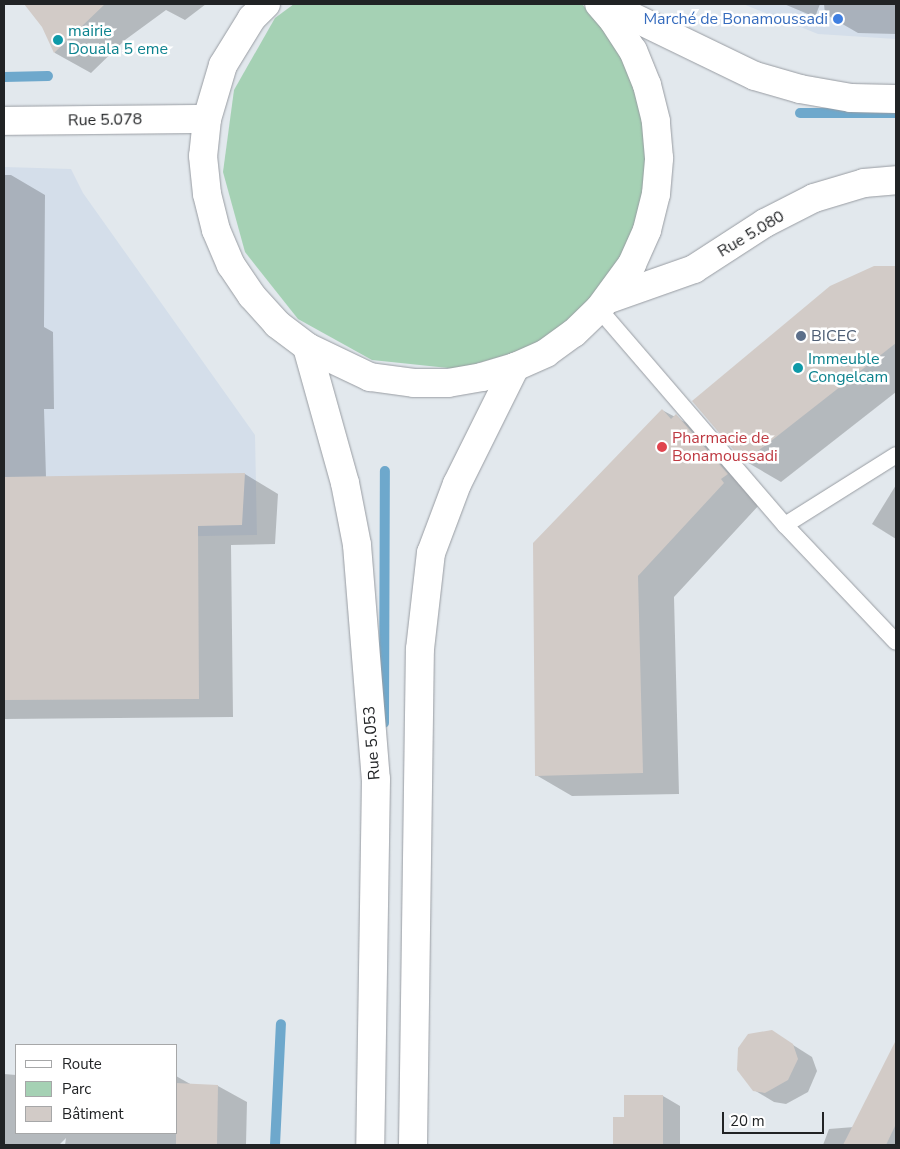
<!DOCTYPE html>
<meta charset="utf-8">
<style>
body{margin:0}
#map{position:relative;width:900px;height:1149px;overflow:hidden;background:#e2e8ed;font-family:"Nunito Sans",sans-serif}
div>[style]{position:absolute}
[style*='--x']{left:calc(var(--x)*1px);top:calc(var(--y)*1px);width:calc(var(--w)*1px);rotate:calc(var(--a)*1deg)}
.built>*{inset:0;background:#d4deea}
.green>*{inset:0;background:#a5d1b4}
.shadow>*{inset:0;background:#0003}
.stream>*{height:10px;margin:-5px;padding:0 5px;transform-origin:5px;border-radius:5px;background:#6ea8cc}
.building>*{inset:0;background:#d2cbc7}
.roads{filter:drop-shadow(0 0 1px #989ca2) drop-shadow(0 0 1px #989ca2)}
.lane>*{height:16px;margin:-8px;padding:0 8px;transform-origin:8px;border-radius:8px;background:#fff}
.street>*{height:28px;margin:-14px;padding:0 14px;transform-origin:14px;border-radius:14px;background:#fff}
.secondary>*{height:28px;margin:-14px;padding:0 14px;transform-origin:14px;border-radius:14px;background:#fff}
.dots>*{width:14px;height:14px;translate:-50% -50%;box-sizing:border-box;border:2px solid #fff;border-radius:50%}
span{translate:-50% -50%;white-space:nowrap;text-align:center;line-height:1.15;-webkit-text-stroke:5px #fff;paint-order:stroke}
.shop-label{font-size:16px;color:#366cbe}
.right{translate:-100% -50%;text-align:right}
.culture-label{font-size:16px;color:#0d838f}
.left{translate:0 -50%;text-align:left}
.street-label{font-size:16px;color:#212325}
.service-label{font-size:16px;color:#4e5e75}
.health-label{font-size:16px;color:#be3a42}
.frame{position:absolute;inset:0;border:5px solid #212325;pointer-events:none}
.legend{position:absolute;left:15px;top:1044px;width:162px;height:90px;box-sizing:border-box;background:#fff;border:1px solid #a6a7a8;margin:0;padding:6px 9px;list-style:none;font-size:15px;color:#212325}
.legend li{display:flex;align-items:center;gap:10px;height:25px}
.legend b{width:25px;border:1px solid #a6a7a8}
.scale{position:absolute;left:722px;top:1112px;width:102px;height:22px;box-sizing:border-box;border:2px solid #212325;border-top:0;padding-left:6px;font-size:15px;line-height:18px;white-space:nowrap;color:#212325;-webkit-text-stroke:4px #fff;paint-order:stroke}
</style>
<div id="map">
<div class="built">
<i style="clip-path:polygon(743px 4px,896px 4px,896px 39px,818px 34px)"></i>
<i style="clip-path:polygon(4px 167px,71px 169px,83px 193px,255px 435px,257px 535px,4px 540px)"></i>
</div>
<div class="green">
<i style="clip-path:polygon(294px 4px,582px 4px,627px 58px,650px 136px,643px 217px,605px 290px,540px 345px,458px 369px,372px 360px,298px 319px,245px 252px,223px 172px,234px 90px,275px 18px)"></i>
</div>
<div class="shadow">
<i style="clip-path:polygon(26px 4px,206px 4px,185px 20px,166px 10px,125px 40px,91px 73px,55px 53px,44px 26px)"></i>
<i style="clip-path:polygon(784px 4px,820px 4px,815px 17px)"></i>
<i style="clip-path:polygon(824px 4px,896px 4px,896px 34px,858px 33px,825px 14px)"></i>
<i style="clip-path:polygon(4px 175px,11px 175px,45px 195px,44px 327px,53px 332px,54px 409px,44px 409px,46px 477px,245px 474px,278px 494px,275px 544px,231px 545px,233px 717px,4px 719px)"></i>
<i style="clip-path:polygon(896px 267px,896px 392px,781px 482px,745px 461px,874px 268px)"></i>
<i style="clip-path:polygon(662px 410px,713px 437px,760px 504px,674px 597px,679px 794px,572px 796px,536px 775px)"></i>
<i style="clip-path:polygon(896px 485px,896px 539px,872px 524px)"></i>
<i style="clip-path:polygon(771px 1031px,812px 1057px,817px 1071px,808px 1092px,786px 1104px,774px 1102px,754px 1090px)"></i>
<i style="clip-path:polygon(889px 1057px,896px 1060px,896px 1145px,823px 1145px,829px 1129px,854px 1127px)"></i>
<i style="clip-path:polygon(4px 1074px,16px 1075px,16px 1133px,176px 1133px,176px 1076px,192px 1085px,218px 1086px,247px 1102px,246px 1145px,65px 1145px,66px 1138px,59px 1145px,4px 1145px)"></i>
<i style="clip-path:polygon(663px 1096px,680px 1106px,680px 1145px,615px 1145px,614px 1118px,626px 1118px)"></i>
</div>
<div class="stream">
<i style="--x:4;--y:77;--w:44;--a:-1.3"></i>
<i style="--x:800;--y:113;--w:96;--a:0"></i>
<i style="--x:384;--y:723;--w:252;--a:-89.8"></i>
<i style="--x:275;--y:1145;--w:121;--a:-87.2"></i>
</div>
<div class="building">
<i style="clip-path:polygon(24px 4px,105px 4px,54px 53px,42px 27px)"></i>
<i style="clip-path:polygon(874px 266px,896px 266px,896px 343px,744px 462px,692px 401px,830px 286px)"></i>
<i style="clip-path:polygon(662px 409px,671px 419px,676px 414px,728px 474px,721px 479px,724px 483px,638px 576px,643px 773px,535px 776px,533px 543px)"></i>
<i style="clip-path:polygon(245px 473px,242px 525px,198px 526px,199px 699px,4px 700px,4px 477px)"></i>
<i style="clip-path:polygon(772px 1030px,793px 1044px,798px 1059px,788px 1080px,765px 1093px,753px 1091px,737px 1070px,738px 1048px,748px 1034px)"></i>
<i style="clip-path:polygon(896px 1040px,896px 1124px,886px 1145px,843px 1145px)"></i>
<i style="clip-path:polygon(176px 1083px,218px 1085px,217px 1145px,176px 1145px)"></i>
<i style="clip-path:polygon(624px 1095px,663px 1095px,663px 1145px,613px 1145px,613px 1117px,624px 1117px)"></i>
</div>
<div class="roads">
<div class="lane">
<i style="--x:599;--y:309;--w:285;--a:49.3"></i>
<i style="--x:785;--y:525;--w:161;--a:46.5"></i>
<i style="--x:785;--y:525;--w:131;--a:-32.2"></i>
</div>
<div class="street">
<i style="--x:4;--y:121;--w:203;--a:-0.6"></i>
</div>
<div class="secondary">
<i style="--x:266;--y:4;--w:20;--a:135"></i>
<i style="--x:252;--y:18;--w:55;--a:121.7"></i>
<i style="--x:223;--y:65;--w:56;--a:106.5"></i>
<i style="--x:207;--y:119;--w:37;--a:96"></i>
<i style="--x:203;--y:156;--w:38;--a:84"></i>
<i style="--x:207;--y:194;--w:37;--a:76"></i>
<i style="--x:216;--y:230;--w:38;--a:67"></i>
<i style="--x:231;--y:265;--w:37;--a:56"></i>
<i style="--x:252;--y:296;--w:38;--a:48"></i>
<i style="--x:277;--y:324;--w:38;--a:37"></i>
<i style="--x:307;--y:347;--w:70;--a:25.5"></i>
<i style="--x:370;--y:377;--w:44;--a:7.8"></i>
<i style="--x:414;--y:383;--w:34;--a:0"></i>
<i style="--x:448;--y:383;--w:35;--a:-10"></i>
<i style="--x:482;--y:377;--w:34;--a:-17"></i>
<i style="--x:515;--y:367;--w:34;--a:-24"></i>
<i style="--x:546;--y:353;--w:34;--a:-36"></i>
<i style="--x:574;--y:333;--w:35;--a:-44"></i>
<i style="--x:599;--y:309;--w:56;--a:-53.7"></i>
<i style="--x:632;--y:264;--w:37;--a:-66"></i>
<i style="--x:647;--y:230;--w:37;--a:-76"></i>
<i style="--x:656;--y:194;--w:36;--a:-85"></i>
<i style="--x:659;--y:158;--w:37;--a:-95"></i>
<i style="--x:656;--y:121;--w:37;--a:-104"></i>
<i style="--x:647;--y:85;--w:37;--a:-112"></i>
<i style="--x:633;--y:51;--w:37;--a:-123"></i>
<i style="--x:613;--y:20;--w:21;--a:-131"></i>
<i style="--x:606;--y:4;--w:165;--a:25.8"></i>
<i style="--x:755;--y:76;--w:47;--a:16.1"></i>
<i style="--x:800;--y:89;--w:52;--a:10"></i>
<i style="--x:851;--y:98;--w:45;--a:1.3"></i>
<i style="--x:609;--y:299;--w:90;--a:-19.4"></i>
<i style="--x:694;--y:269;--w:85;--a:-32.9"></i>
<i style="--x:765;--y:223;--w:55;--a:-27"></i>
<i style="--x:814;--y:198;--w:52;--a:-16.7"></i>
<i style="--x:864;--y:183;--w:32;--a:-5"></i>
<i style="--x:307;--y:347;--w:141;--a:74.4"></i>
<i style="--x:345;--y:483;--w:63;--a:79"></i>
<i style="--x:357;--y:545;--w:235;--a:85.4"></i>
<i style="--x:376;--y:779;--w:366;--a:90.9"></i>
<i style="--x:413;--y:1145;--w:496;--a:-89.2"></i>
<i style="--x:420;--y:649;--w:97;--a:-83.5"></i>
<i style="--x:431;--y:553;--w:74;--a:-69.4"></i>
<i style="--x:457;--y:484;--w:131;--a:-63.6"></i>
</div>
</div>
<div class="dots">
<i style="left:838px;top:19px;background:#3f7fe0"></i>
<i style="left:58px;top:40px;background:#0f9aa8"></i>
<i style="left:801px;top:336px;background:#5c6f8a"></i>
<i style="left:798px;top:368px;background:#0f9aa8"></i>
<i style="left:662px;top:447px;background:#e0444e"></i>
</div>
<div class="shop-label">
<span class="right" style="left:828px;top:19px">Marché de Bonamoussadi</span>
</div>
<div class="culture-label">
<span class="left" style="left:68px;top:40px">mairie<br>Douala 5 eme</span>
<span class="left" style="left:808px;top:368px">Immeuble<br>Congelcam</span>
</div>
<div class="street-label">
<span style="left:105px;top:120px;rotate:-1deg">Rue 5.078</span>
<span style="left:751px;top:234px;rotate:-31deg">Rue 5.080</span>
<span style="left:372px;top:743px;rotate:-94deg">Rue 5.053</span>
</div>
<div class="service-label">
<span class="left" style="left:811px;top:336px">BICEC</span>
</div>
<div class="health-label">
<span class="left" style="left:672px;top:447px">Pharmacie de<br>Bonamoussadi</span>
</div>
<div class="frame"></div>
<ul class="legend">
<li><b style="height:6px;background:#fff"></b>Route</li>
<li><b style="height:14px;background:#a5d1b4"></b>Parc</li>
<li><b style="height:14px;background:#d2cbc7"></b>Bâtiment</li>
</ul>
<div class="scale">20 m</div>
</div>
